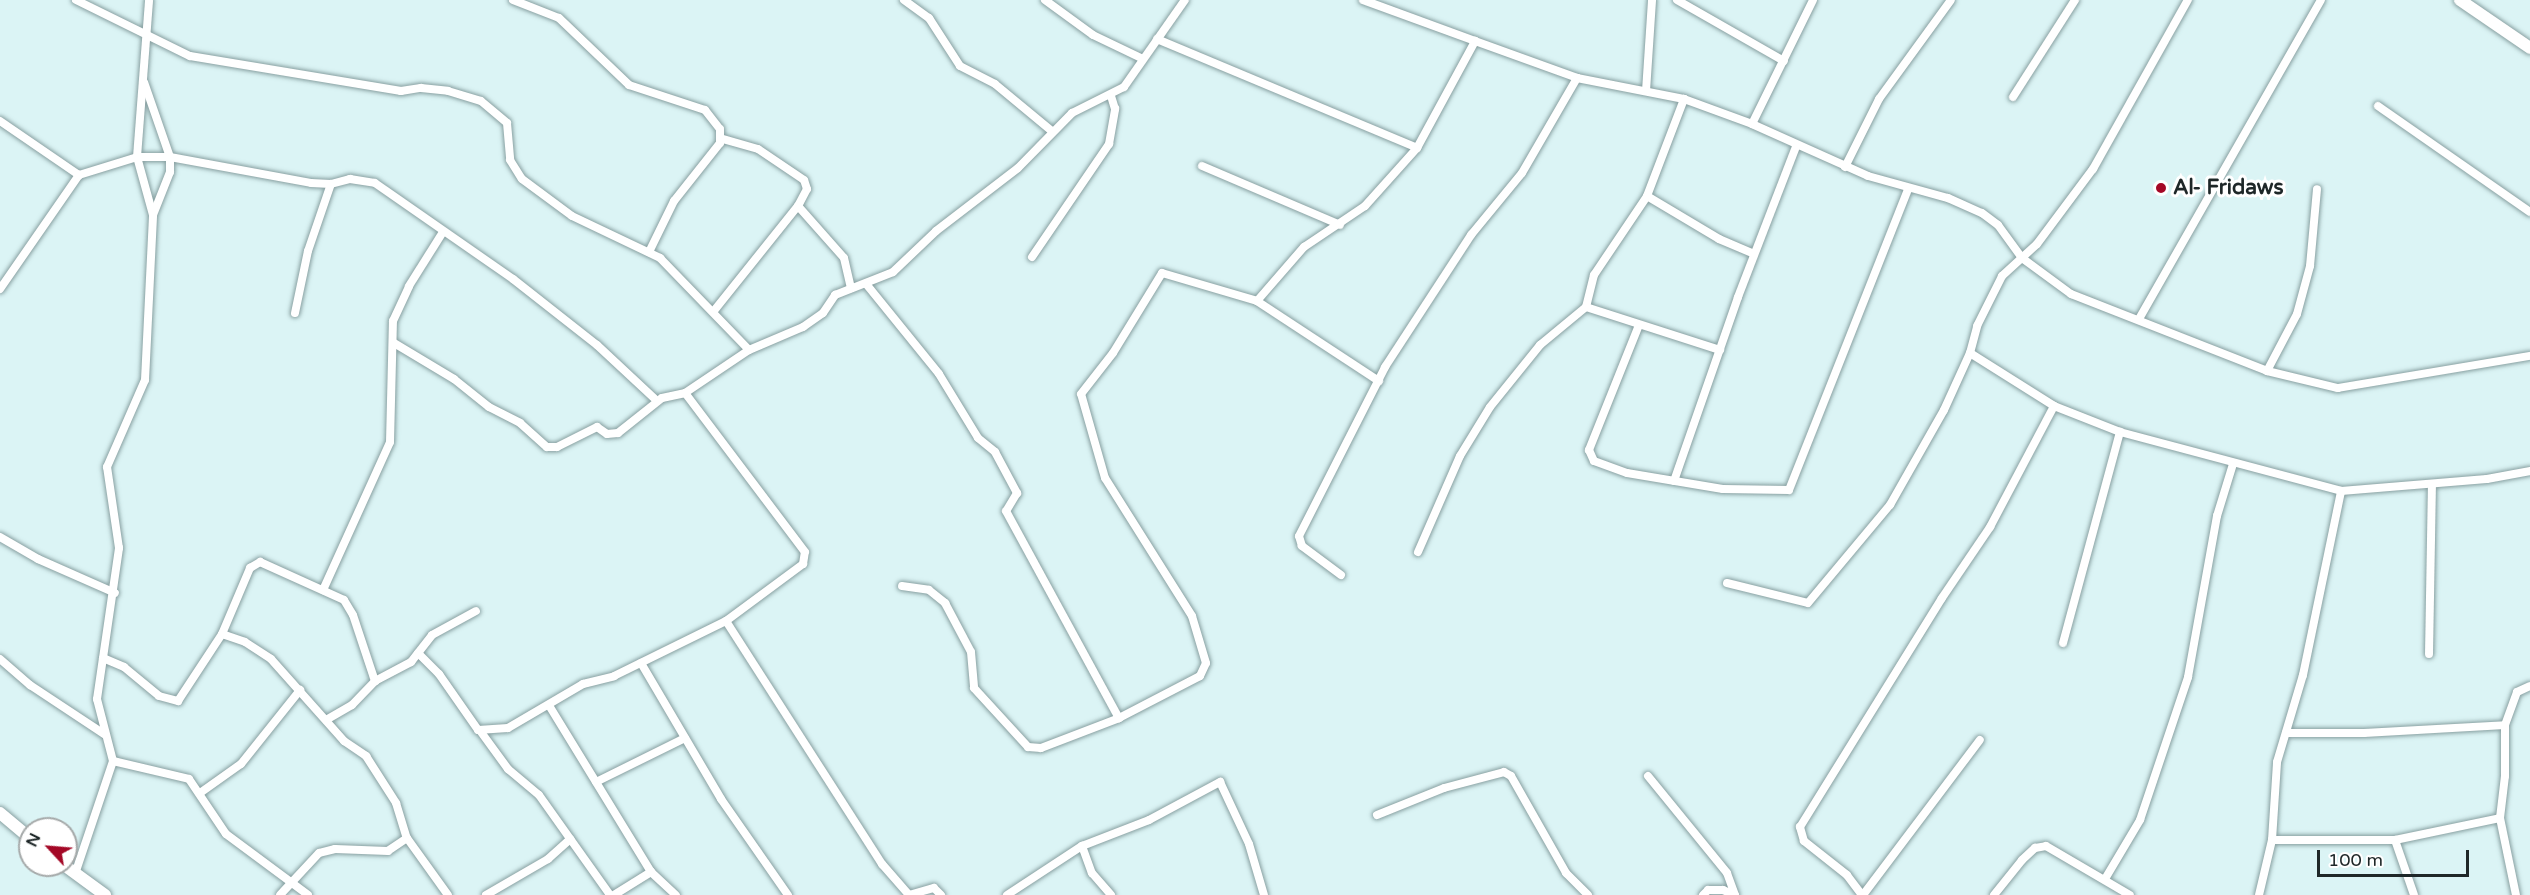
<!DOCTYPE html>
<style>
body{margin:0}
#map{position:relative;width:2530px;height:895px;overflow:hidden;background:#dbf4f5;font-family:"Varela Round",sans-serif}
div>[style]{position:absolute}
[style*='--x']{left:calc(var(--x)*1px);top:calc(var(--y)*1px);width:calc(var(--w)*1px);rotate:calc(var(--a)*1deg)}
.roads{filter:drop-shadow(0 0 2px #88a0a1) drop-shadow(0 0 2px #88a0a1)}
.street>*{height:8px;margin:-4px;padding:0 4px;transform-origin:4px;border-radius:4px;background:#fff}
.secondary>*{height:12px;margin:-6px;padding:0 6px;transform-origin:6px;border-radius:6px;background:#fff}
.dots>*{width:16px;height:16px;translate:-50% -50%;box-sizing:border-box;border:3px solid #fff;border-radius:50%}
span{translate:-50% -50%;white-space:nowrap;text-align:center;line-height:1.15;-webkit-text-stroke:6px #fff;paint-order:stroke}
.poi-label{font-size:21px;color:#1e2728;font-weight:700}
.left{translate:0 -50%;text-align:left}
.north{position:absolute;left:18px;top:817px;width:60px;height:60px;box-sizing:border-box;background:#fff;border:2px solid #a5a9a9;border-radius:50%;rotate:296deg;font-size:16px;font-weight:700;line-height:24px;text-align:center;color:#1e2728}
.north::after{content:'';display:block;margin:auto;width:21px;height:27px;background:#a40826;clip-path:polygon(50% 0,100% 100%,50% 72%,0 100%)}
.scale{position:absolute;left:2317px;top:850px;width:152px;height:27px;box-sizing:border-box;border:3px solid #1e2728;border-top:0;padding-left:8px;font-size:18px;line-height:21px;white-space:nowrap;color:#1e2728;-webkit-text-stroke:4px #fff;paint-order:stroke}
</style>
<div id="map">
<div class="roads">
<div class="street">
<i style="--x:76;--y:0;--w:127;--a:26.2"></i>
<i style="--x:190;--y:56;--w:214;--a:9.4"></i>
<i style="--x:401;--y:91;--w:20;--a:-9"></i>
<i style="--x:421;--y:88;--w:27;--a:6"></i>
<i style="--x:448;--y:91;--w:34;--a:17"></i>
<i style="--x:481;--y:101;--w:34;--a:40"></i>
<i style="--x:507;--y:123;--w:37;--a:85"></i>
<i style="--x:510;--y:160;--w:22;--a:58"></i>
<i style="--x:522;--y:179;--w:62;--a:36.5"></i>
<i style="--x:572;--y:216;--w:98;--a:25.5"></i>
<i style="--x:660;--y:258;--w:128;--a:45.9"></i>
<i style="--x:513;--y:0;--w:49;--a:21.4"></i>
<i style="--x:559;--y:18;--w:97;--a:43.7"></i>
<i style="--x:629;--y:85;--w:80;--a:18.2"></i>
<i style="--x:705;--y:110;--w:24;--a:52"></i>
<i style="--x:720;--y:129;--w:14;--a:90"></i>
<i style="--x:720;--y:143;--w:74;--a:128.4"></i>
<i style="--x:674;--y:201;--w:57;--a:116.1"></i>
<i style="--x:904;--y:0;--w:31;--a:36"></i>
<i style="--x:929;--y:18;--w:57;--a:57.1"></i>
<i style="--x:960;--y:66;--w:39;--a:27"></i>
<i style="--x:995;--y:84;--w:75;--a:39.6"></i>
<i style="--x:1045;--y:0;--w:59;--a:36.1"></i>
<i style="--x:1093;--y:35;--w:55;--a:25.6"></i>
<i style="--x:1363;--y:0;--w:119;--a:20.1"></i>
<i style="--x:1677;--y:0;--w:123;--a:29.7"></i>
<i style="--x:1157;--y:39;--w:282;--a:22.7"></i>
<i style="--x:144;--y:82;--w:79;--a:70.9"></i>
<i style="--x:170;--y:157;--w:15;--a:90"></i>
<i style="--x:170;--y:172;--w:46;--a:111.6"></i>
<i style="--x:1646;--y:91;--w:91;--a:-86.2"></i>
<i style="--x:2013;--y:97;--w:115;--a:-57.4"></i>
<i style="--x:2378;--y:106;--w:185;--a:34.9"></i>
<i style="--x:0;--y:121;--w:96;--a:34.4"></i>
<i style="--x:79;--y:175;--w:61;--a:-17.2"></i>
<i style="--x:137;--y:157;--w:157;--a:-85.6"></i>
<i style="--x:1752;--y:124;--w:138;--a:-63.8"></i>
<i style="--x:1202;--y:166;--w:150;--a:23.1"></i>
<i style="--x:1845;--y:167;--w:76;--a:-63.4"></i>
<i style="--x:1879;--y:99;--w:122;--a:-54"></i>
<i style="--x:1647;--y:196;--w:84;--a:30.8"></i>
<i style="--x:1719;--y:239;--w:38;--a:23"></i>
<i style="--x:798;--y:206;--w:69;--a:48.5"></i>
<i style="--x:844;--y:258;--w:31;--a:77"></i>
<i style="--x:1032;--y:257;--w:137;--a:-55.7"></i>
<i style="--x:1109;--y:144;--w:36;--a:-80"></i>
<i style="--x:1115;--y:109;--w:14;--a:-107"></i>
<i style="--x:867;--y:285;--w:114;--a:51"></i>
<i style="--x:939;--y:374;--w:75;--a:58.6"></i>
<i style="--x:978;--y:438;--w:22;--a:39"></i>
<i style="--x:995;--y:452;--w:47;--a:61.8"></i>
<i style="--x:1017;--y:493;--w:21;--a:121"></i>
<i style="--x:1006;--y:511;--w:236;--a:61.4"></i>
<i style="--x:0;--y:289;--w:139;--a:-55.3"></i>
<i style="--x:1257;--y:301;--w:146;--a:33.3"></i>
<i style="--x:1586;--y:307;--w:141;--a:17.8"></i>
<i style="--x:713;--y:312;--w:136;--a:-51.3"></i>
<i style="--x:798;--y:206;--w:19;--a:-62"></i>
<i style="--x:807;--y:189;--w:9;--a:-108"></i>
<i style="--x:804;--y:180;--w:55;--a:-146"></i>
<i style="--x:758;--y:149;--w:37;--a:-164"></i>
<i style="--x:295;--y:313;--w:63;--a:-78.2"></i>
<i style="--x:308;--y:251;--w:71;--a:-71.1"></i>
<i style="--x:2139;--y:319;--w:367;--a:-60.3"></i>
<i style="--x:1639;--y:325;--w:135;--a:111.8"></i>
<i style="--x:1589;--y:450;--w:12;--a:66"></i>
<i style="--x:1594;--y:461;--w:35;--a:20"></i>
<i style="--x:1627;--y:473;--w:97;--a:9.5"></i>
<i style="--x:1723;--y:489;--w:66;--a:0.9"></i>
<i style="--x:1789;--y:490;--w:324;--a:-68.4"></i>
<i style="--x:394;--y:343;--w:70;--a:31"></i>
<i style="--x:454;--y:379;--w:45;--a:38.7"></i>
<i style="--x:489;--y:407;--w:35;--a:27"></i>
<i style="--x:520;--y:423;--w:36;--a:42"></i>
<i style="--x:547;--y:447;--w:10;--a:0"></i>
<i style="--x:557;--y:447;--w:45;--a:-26.6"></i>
<i style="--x:597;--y:427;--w:12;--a:35"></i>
<i style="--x:607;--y:434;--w:11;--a:-5"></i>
<i style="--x:618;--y:433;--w:56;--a:-38.5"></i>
<i style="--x:662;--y:398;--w:24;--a:-12"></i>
<i style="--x:685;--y:393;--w:77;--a:-33.9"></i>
<i style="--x:749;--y:350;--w:59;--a:-23.1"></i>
<i style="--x:803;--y:327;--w:24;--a:-35"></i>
<i style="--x:823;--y:313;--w:22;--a:-56"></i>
<i style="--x:835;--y:295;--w:62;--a:-21.6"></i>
<i style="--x:893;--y:272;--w:59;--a:-43.6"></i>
<i style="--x:936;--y:231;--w:103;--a:-37.5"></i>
<i style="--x:1018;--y:168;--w:77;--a:-45.5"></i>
<i style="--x:1072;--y:113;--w:58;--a:-26.6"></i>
<i style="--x:1124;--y:87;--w:106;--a:-55"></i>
<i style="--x:1970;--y:353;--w:99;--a:32.2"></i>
<i style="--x:2054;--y:406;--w:71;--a:21.5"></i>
<i style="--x:2120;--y:432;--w:229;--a:14.9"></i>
<i style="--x:2341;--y:491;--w:146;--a:-4.7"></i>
<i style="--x:2487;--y:479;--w:44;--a:-10.5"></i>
<i style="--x:2267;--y:371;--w:64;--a:-62.2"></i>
<i style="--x:2297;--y:314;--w:50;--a:-74.8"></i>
<i style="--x:2310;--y:266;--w:77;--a:-84.8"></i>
<i style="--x:1674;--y:481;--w:195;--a:-70.8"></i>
<i style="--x:1738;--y:297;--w:161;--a:-68.9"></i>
<i style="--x:0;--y:537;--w:44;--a:30.1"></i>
<i style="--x:38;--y:559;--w:84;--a:23.8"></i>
<i style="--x:1418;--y:552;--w:105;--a:-66.4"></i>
<i style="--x:1460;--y:456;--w:57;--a:-58.5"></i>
<i style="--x:1490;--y:407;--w:80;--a:-51.1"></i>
<i style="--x:1540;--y:345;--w:60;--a:-39.6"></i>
<i style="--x:1586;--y:307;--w:33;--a:-76"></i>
<i style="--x:1594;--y:275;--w:95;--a:-56.1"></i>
<i style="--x:1647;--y:196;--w:104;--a:-69.1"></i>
<i style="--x:1341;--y:575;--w:49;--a:-143.4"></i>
<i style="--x:1302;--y:546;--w:10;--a:-107"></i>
<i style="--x:1299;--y:536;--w:190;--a:-63"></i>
<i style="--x:1385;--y:367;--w:158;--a:-56.9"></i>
<i style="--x:1471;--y:235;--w:80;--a:-50.6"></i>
<i style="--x:1522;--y:173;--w:110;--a:-59.9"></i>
<i style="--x:1727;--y:583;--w:83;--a:13.9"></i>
<i style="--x:1808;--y:603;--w:128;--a:-50.1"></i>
<i style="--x:1890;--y:505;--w:109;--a:-60.4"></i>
<i style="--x:1944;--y:410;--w:63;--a:-65.5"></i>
<i style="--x:1970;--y:353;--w:28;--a:-75"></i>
<i style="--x:1977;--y:326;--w:56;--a:-63.4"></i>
<i style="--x:2002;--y:276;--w:47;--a:-42.4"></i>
<i style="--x:2037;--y:244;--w:94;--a:-53.3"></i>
<i style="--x:2093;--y:169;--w:194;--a:-60.7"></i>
<i style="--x:902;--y:586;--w:27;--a:8"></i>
<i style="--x:929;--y:590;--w:21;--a:39"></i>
<i style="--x:945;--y:603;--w:55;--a:62"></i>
<i style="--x:971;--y:652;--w:36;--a:85"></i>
<i style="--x:974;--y:688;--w:80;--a:47.5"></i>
<i style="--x:1028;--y:747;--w:13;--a:4"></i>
<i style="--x:1041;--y:748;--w:84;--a:-21"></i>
<i style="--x:1119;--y:718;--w:91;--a:-27.4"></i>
<i style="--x:1200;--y:676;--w:14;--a:-65"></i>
<i style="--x:1206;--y:663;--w:49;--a:-106.6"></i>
<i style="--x:1192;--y:616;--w:163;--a:-122.2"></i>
<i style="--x:1105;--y:478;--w:87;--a:-105.9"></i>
<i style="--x:1081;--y:394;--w:52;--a:-52"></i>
<i style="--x:1113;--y:353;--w:94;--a:-58.5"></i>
<i style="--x:1162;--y:273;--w:99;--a:16.4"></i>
<i style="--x:1257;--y:301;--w:72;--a:-49"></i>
<i style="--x:1304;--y:247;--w:73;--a:-33.9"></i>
<i style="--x:1365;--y:206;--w:78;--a:-48.1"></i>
<i style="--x:1417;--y:148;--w:122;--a:-61.5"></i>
<i style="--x:1475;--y:41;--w:109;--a:19.9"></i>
<i style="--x:1577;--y:78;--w:109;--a:11.1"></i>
<i style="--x:1684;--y:99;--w:72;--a:20.2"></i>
<i style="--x:1752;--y:124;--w:127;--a:24.1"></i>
<i style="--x:1868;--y:176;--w:83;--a:15.4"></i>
<i style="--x:1948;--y:198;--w:37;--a:24"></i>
<i style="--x:1982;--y:213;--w:20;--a:37"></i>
<i style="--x:1998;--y:225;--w:41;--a:54"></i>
<i style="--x:2022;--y:258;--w:61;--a:36.3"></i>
<i style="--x:2071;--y:294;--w:211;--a:21.4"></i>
<i style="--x:2267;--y:371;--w:73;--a:13.5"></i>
<i style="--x:2338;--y:388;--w:195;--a:-9.5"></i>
<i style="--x:323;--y:590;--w:162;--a:-65.6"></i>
<i style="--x:390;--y:442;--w:121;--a:-88.6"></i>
<i style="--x:393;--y:321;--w:38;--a:-65"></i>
<i style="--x:409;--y:286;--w:64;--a:-57.8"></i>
<i style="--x:726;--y:621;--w:289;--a:57.3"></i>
<i style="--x:882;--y:864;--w:41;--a:48.9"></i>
<i style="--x:909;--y:895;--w:26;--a:-16"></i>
<i style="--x:934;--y:888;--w:10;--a:45"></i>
<i style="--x:222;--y:634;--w:24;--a:19"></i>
<i style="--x:245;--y:642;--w:31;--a:33"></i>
<i style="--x:271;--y:659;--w:110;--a:48.3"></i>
<i style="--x:344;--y:741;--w:27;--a:34"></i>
<i style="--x:366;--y:756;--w:56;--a:57.4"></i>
<i style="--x:396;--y:803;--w:37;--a:73"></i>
<i style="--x:407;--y:838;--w:23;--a:146"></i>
<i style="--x:388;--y:851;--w:53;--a:-177.8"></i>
<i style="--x:335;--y:849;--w:16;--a:166"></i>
<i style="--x:319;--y:853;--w:57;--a:132.9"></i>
<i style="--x:2063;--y:643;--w:219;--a:-74.9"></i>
<i style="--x:418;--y:653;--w:30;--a:45"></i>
<i style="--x:439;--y:674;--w:68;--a:55.1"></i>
<i style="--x:478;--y:730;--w:30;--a:-4"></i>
<i style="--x:508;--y:728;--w:87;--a:-30.4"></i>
<i style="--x:583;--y:684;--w:32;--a:-14"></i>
<i style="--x:614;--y:676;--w:125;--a:-26.2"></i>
<i style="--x:726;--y:621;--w:96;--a:-36.5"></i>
<i style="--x:803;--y:564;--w:12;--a:-81"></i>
<i style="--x:805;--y:552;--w:199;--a:-127"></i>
<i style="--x:2429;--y:654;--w:170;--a:-89"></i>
<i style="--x:103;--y:658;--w:23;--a:23"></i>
<i style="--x:124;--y:667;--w:45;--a:39.6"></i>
<i style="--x:159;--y:696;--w:20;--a:15"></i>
<i style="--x:178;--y:701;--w:80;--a:-56.7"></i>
<i style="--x:222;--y:634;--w:72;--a:-67"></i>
<i style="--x:250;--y:568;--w:12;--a:-31"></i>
<i style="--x:260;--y:562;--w:92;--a:24.3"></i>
<i style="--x:344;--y:600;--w:17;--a:59"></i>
<i style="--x:353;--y:615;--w:70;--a:71.6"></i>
<i style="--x:0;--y:659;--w:40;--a:41"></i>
<i style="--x:30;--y:685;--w:89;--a:33.5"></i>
<i style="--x:641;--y:663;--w:158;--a:59.5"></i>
<i style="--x:721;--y:799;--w:117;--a:55.1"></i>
<i style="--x:550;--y:707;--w:193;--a:58.5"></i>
<i style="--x:651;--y:872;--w:34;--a:43"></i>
<i style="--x:326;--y:720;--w:30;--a:-30"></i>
<i style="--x:352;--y:705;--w:33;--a:-46"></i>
<i style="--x:375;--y:681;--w:41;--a:-27.8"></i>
<i style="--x:411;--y:662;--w:34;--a:-52"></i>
<i style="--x:432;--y:635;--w:50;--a:-28.6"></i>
<i style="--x:481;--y:732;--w:46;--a:53.9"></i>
<i style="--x:508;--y:769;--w:40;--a:40"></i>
<i style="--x:539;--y:795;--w:123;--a:54.6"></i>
<i style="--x:2286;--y:733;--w:78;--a:0"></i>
<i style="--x:2364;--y:733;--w:141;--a:-3.2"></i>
<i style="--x:113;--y:761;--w:78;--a:13.3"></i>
<i style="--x:189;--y:779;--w:66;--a:56.1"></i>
<i style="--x:226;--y:834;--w:102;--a:36.6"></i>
<i style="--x:1648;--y:776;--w:125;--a:50.8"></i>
<i style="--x:1727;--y:873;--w:23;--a:70"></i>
<i style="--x:596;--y:782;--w:99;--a:-26.3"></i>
<i style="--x:200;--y:793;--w:50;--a:-35.3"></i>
<i style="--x:241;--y:764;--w:95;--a:-51.4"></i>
<i style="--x:1377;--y:815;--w:72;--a:-21.9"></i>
<i style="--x:1444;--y:788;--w:62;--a:-14.9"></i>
<i style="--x:1504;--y:772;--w:8;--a:30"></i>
<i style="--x:1511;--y:776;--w:112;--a:60.4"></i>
<i style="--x:1566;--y:873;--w:31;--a:45"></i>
<i style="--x:2500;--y:818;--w:79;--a:78.3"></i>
<i style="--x:407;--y:838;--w:70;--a:54.3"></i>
<i style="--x:2272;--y:840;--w:123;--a:0"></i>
<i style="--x:2395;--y:840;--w:107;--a:-11.8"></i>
<i style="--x:2500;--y:818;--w:42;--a:-83.2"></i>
<i style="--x:2505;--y:776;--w:51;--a:-90"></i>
<i style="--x:2505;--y:725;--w:35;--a:-70"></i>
<i style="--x:2517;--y:692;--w:14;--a:-25"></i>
<i style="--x:2395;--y:840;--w:58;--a:70.9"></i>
<i style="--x:1082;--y:846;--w:29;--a:70"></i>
<i style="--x:1092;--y:873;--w:29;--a:49"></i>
<i style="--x:75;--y:874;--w:119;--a:-71.4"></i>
<i style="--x:113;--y:761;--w:64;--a:-104.5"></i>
<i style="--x:97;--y:699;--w:153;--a:-81.7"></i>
<i style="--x:119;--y:548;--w:82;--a:-98.4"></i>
<i style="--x:107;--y:467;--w:95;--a:-66.4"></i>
<i style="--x:145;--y:380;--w:165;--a:-87.2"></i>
<i style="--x:153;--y:215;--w:60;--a:-105.4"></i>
<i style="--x:137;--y:157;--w:33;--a:0"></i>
<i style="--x:170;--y:157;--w:143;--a:10.4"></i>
<i style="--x:311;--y:183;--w:20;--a:3"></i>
<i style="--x:331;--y:184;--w:20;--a:-15"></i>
<i style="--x:350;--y:179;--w:25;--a:9"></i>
<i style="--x:375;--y:183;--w:168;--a:34.8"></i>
<i style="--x:513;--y:279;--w:107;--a:38.2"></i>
<i style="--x:597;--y:345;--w:82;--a:43"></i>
<i style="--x:2105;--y:879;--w:69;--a:-59.3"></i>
<i style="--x:2140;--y:820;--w:151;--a:-71.4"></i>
<i style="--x:2188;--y:677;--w:164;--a:-79.8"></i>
<i style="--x:2217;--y:516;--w:54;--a:-72.9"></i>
<i style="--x:486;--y:895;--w:72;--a:-30.1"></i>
<i style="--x:548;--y:859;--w:30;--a:-42"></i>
<i style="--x:614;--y:895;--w:44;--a:-31.9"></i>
<i style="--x:1007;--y:895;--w:90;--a:-33.2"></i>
<i style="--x:1082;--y:846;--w:72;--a:-21.2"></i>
<i style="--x:1149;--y:820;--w:81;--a:-28.2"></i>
<i style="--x:1220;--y:782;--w:68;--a:64.9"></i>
<i style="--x:1249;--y:844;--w:53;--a:73.6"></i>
<i style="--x:1703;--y:895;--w:7;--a:-45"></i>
<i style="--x:1708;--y:890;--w:15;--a:0"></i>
<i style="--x:1723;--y:890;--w:13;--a:23"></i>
<i style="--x:1862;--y:895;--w:25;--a:-127"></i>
<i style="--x:1847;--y:875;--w:55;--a:-141.7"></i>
<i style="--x:1804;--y:841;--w:15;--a:-106"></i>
<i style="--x:1800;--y:827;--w:269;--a:-58.2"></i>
<i style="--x:1942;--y:598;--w:86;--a:-55.9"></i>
<i style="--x:1990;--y:527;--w:137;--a:-62.1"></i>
<i style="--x:1863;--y:895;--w:194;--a:-53"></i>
<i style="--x:1994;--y:895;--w:45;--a:-51.3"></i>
<i style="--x:2022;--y:860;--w:18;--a:-43"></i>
<i style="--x:2035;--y:848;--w:11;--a:-10"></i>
<i style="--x:2046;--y:846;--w:97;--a:30.3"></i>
<i style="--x:2259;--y:895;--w:57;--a:-76.7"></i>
<i style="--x:2272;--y:840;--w:78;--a:-86.3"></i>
<i style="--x:2277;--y:762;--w:91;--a:-73.4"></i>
<i style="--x:2303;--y:675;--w:188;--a:-78.3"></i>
</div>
<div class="secondary">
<i style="--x:2460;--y:0;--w:85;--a:34.4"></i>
<i style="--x:0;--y:813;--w:39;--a:40"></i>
<i style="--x:64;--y:865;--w:51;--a:36.2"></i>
</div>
</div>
<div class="dots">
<i style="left:2161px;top:188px;background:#a40826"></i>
</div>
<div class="poi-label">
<span class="left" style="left:2173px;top:188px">Al- Fridaws</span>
</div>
<div class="north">N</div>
<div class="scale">100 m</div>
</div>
